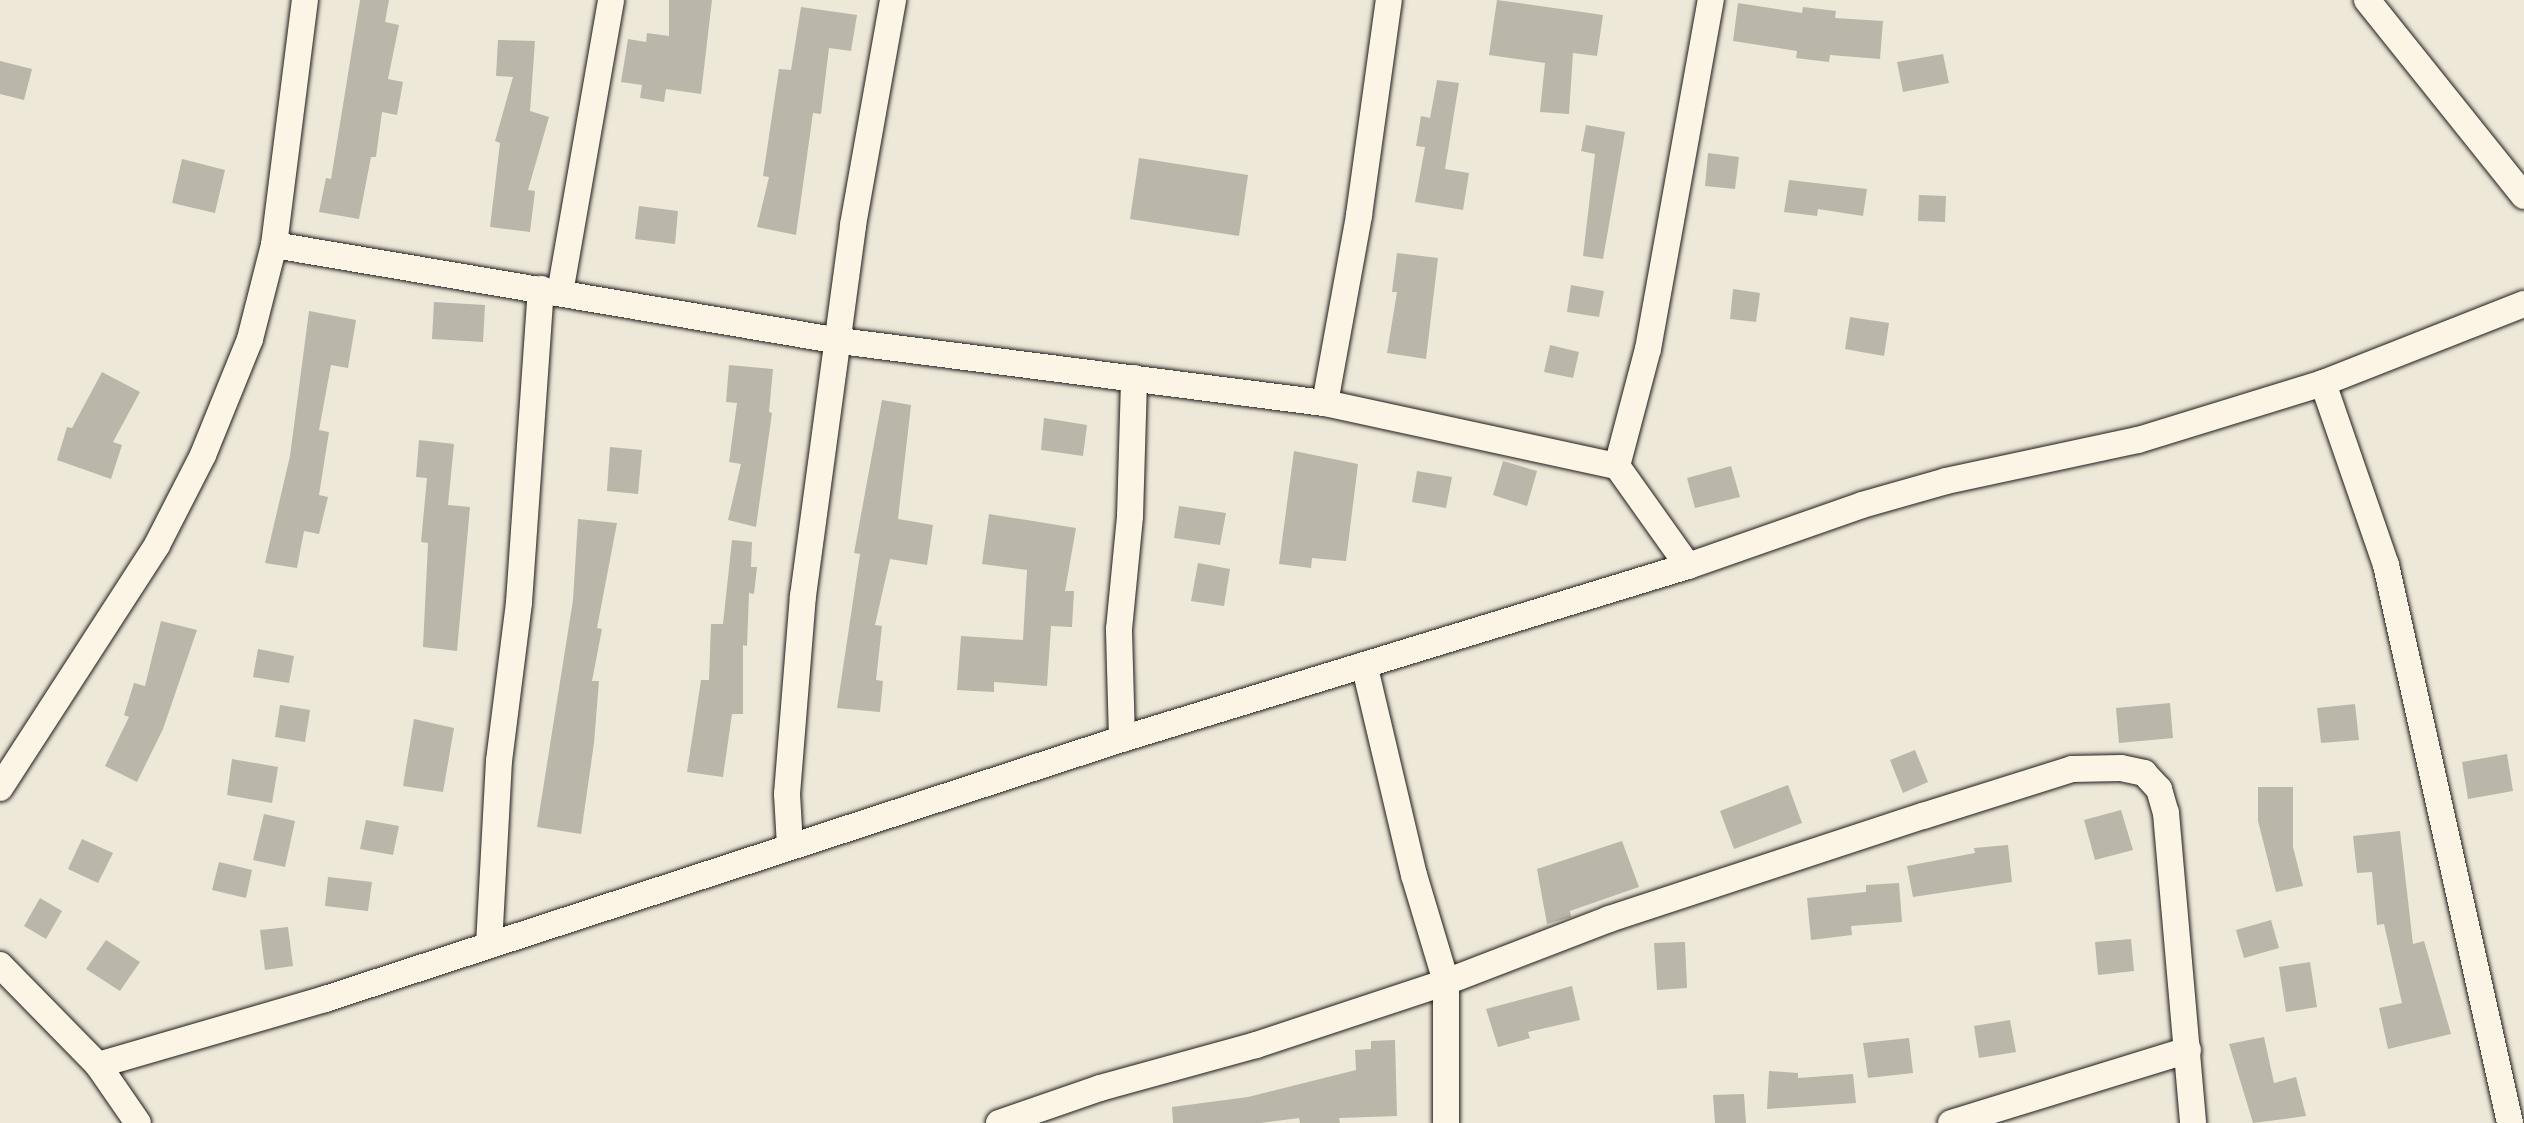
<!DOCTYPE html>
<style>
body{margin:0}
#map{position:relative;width:2524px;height:1123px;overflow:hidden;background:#eee8d9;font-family:"Gochi Hand",sans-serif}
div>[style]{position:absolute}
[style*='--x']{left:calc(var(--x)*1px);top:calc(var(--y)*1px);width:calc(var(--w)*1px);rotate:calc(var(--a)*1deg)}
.building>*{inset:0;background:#bab6aa}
.roads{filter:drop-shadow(0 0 2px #1c1c1c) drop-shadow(0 0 2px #1c1c1c)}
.street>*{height:26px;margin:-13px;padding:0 13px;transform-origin:13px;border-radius:13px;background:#fcf5e5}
span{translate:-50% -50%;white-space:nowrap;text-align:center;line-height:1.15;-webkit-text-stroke:6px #fcf5e5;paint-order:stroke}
</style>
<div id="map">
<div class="building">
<i style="clip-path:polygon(360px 0,389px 0,385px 22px,399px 25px,388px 79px,403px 82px,397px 115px,382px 112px,376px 157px,371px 157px,359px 219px,319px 212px,326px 178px,331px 179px)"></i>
<i style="clip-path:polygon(669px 0,712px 0,701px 94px,666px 89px,664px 102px,640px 98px,642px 85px,621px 82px,628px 39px,646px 42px,647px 33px,669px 36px)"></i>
<i style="clip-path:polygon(1497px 0,1603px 15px,1597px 56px,1573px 53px,1569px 114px,1540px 112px,1545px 63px,1489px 55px)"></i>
<i style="clip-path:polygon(1738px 3px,1802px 13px,1803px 7px,1836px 11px,1835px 18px,1883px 21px,1880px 59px,1830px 55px,1829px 62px,1796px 58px,1797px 51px,1733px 41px)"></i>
<i style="clip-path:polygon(801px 7px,857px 15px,851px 51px,829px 48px,821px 114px,813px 113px,796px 235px,757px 227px,769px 177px,763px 176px,779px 69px,791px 70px)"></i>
<i style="clip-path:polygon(498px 40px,535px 41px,530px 111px,549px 117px,528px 190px,535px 191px,530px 232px,490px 227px,500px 143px,495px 141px,513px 77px,496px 76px)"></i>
<i style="clip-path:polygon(1943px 54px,1949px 83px,1903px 92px,1897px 62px)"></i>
<i style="clip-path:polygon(0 61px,32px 69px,24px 100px,0 94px)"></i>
<i style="clip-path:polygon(1437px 80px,1459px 83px,1445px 169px,1469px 173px,1463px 210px,1415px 202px,1425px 147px,1416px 146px,1421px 116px,1430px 118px)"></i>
<i style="clip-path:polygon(1586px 125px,1625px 132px,1603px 259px,1583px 256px,1595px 154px,1581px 151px)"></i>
<i style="clip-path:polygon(1708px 153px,1739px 157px,1735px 189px,1705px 186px)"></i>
<i style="clip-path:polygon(1139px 158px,1248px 175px,1239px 236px,1130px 219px)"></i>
<i style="clip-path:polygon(182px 159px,225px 170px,215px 213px,172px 203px)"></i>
<i style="clip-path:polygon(1789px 180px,1867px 189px,1863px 216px,1818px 209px,1817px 216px,1784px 212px)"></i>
<i style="clip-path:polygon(1919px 195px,1946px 196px,1945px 222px,1918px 221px)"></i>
<i style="clip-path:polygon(639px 206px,678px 211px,675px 244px,635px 239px)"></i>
<i style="clip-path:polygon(1397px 253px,1438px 258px,1426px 359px,1387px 353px,1397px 292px,1392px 292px)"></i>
<i style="clip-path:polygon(1571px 285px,1604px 291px,1599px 317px,1567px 312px)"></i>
<i style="clip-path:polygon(1733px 289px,1760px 293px,1756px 322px,1730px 319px)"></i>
<i style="clip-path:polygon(434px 302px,485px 305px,483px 342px,432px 339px)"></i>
<i style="clip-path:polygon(309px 311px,356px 320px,348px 368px,331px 365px,319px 430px,329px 432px,319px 495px,328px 497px,319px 534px,304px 531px,297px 568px,265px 563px,290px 456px)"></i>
<i style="clip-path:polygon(1850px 317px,1889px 323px,1884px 356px,1845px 349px)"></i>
<i style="clip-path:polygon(1550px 345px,1579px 352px,1573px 378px,1544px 372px)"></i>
<i style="clip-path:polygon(729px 365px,773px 369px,769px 412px,772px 413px,756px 527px,728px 520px,741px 464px,729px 462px,737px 403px,726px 402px)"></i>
<i style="clip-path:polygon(102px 372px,140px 392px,113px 442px,122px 445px,111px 479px,57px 460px,67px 427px,72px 428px)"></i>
<i style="clip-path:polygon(882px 400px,911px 405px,898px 519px,933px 525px,927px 565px,890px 559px,875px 625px,882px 626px,876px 680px,883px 681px,880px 712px,837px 708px,860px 554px,854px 553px)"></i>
<i style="clip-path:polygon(1044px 418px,1087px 425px,1083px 456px,1041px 450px)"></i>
<i style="clip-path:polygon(419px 440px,454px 444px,448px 505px,470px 507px,457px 651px,423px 647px,428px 543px,421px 542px,427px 478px,416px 477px)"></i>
<i style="clip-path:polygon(610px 447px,642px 450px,638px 494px,607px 491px)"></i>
<i style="clip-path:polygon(1294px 451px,1358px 464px,1346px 561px,1312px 558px,1311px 568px,1279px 564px)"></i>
<i style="clip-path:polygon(1503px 461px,1537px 471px,1527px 506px,1493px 495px)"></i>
<i style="clip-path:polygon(1731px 466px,1740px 497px,1695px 508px,1687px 478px)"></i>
<i style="clip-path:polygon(1417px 471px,1452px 477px,1446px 508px,1412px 502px)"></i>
<i style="clip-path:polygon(1179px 506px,1226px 513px,1220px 545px,1174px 538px)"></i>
<i style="clip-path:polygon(989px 514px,1076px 528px,1065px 591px,1074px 591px,1072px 627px,1051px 626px,1047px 686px,994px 682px,994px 692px,957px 690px,961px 636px,1023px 640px,1027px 570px,982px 564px)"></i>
<i style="clip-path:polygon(578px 519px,617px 523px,597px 628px,602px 629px,592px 681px,599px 681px,594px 743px,581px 834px,537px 827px,573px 600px)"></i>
<i style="clip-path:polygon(732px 540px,752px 542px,751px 567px,757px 567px,754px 594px,749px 593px,747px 646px,743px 645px,743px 714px,732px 714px,723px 777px,687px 772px,701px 680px,709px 680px,711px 624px,723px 624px)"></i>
<i style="clip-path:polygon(1198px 563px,1230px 569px,1224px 606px,1191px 601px)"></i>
<i style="clip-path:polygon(161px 621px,197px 630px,163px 729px,137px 782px,105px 766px,129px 717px,124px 715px,134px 683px,145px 686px)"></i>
<i style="clip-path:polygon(258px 649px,294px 656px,289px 683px,253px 677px)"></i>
<i style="clip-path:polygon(2170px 703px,2173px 738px,2119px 743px,2116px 708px)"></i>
<i style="clip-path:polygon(2355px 704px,2359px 740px,2321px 743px,2317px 708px)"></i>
<i style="clip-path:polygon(280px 705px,310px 710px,305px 742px,275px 737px)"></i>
<i style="clip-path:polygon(414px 719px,454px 728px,443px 792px,403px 786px)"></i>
<i style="clip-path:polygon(1915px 750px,1928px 782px,1903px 793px,1890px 760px)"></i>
<i style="clip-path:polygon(2507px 754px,2513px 791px,2468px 799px,2462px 762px)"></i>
<i style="clip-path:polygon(232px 759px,278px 767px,272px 803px,227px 795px)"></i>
<i style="clip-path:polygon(1788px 785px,1802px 823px,1734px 849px,1720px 811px)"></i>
<i style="clip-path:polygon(2258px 787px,2293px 787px,2293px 847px,2303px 886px,2276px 892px,2258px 821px)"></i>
<i style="clip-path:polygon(2121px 810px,2133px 850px,2095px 860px,2084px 820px)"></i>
<i style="clip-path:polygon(264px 814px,295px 821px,285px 867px,253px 860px)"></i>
<i style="clip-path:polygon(366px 820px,399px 826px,393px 855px,360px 849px)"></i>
<i style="clip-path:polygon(2400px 831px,2413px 944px,2424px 941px,2451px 1034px,2388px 1049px,2379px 1008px,2402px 1003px,2384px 924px,2377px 925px,2372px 872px,2357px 873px,2353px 836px)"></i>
<i style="clip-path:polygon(82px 839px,113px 853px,98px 883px,68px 869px)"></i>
<i style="clip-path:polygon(1622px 841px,1639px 887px,1570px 911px,1571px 917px,1547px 924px,1537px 869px)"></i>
<i style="clip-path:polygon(2008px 845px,2012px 882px,1913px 897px,1907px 866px,1975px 853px,1974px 848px)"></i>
<i style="clip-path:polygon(219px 862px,252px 870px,246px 898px,212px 890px)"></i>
<i style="clip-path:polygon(328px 877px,372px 882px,368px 911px,325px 906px)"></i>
<i style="clip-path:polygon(1899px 883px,1902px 922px,1851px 926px,1852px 935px,1811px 940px,1807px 898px,1866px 892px,1866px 885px)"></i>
<i style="clip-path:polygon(40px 898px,62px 911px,46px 939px,24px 926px)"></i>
<i style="clip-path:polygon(2271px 920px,2279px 948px,2244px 958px,2236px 930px)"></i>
<i style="clip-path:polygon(288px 927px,293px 966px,265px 970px,260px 930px)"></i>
<i style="clip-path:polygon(2131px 939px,2134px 971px,2098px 975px,2095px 942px)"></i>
<i style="clip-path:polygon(106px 940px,140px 962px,120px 991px,86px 969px)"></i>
<i style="clip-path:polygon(1685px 942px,1687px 988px,1657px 990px,1654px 943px)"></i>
<i style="clip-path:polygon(2310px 962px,2317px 1007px,2286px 1012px,2279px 967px)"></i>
<i style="clip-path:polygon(1572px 986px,1580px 1020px,1528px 1032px,1530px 1038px,1498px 1047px,1486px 1009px)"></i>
<i style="clip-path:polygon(2010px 1020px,2016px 1052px,1979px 1058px,1974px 1026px)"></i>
<i style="clip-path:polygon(2264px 1037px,2274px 1083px,2296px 1077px,2306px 1116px,2253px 1123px,2229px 1044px)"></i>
<i style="clip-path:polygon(1909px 1038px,1913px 1073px,1868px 1078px,1863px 1043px)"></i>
<i style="clip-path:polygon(1395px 1040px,1397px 1116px,1339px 1118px,1340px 1123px,1300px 1123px,1299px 1118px,1261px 1123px,1173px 1123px,1172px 1107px,1248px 1097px,1356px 1070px,1355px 1050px,1371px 1049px,1371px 1041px)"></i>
<i style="clip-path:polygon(1769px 1071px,1798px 1073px,1798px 1078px,1853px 1074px,1856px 1103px,1767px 1109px)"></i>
<i style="clip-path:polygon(1744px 1094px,1746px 1123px,1715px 1123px,1713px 1095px)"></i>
</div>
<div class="roads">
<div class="street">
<i style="--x:2367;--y:0;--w:251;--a:51.3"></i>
<i style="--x:274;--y:245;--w:574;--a:9.63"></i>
<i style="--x:840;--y:341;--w:489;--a:7.3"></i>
<i style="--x:1325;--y:403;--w:299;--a:12.2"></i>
<i style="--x:1617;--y:466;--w:123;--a:54.6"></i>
<i style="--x:560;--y:293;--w:297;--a:-80.1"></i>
<i style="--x:2323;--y:383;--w:193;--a:70.9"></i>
<i style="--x:2386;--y:565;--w:572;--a:77.47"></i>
<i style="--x:1325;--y:403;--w:191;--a:-79.7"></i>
<i style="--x:1359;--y:215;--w:217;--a:-82.1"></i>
<i style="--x:1617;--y:466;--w:121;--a:-75.2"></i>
<i style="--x:1648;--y:349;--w:355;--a:-79.8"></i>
<i style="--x:1365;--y:668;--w:213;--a:76.7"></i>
<i style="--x:1414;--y:875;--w:112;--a:73.3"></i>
<i style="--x:1446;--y:982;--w:141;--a:90"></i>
<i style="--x:1122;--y:739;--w:110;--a:-91.6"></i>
<i style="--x:1119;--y:629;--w:114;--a:-84.4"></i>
<i style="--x:1130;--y:516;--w:138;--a:-88.3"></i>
<i style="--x:0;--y:788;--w:289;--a:-57.1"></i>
<i style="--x:157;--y:545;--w:101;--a:-62.9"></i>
<i style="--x:203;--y:455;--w:125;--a:-67.9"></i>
<i style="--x:250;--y:339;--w:97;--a:-75.7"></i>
<i style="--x:274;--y:245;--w:247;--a:-82.8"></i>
<i style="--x:790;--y:846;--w:52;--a:-93.3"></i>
<i style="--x:787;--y:794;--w:199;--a:-85.4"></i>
<i style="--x:803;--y:596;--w:374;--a:-82.3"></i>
<i style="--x:853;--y:225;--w:229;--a:-79.9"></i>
<i style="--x:489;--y:945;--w:184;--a:-86.9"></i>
<i style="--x:499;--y:761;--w:160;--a:-82.8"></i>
<i style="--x:519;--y:602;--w:314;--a:-86"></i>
<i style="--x:0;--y:965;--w:140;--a:45.6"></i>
<i style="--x:98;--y:1065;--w:70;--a:55.4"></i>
<i style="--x:98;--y:1065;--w:236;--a:-16.2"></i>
<i style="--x:325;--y:999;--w:838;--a:-18.07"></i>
<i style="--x:1122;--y:739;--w:592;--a:-17"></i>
<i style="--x:1688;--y:566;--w:184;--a:-19.3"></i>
<i style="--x:1862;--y:505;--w:87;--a:-15.9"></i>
<i style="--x:1946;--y:481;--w:196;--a:-12.1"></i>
<i style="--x:2138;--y:440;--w:194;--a:-17.1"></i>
<i style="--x:2323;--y:383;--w:216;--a:-21.5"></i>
<i style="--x:999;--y:1123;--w:107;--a:-19.1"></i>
<i style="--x:1100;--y:1088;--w:162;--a:-15.4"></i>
<i style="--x:1256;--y:1045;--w:200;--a:-18.3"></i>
<i style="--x:1446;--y:982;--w:175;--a:-21.1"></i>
<i style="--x:1609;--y:919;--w:330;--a:-18.2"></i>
<i style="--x:1923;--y:816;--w:156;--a:-17.5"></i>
<i style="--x:2072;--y:769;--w:49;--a:-1.2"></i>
<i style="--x:2121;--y:768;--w:24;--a:12"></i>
<i style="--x:2144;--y:773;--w:22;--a:47"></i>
<i style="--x:2159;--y:789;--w:25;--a:74"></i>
<i style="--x:2166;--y:813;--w:311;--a:85"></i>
<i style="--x:1951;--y:1123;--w:248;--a:-17.1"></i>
</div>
</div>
</div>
